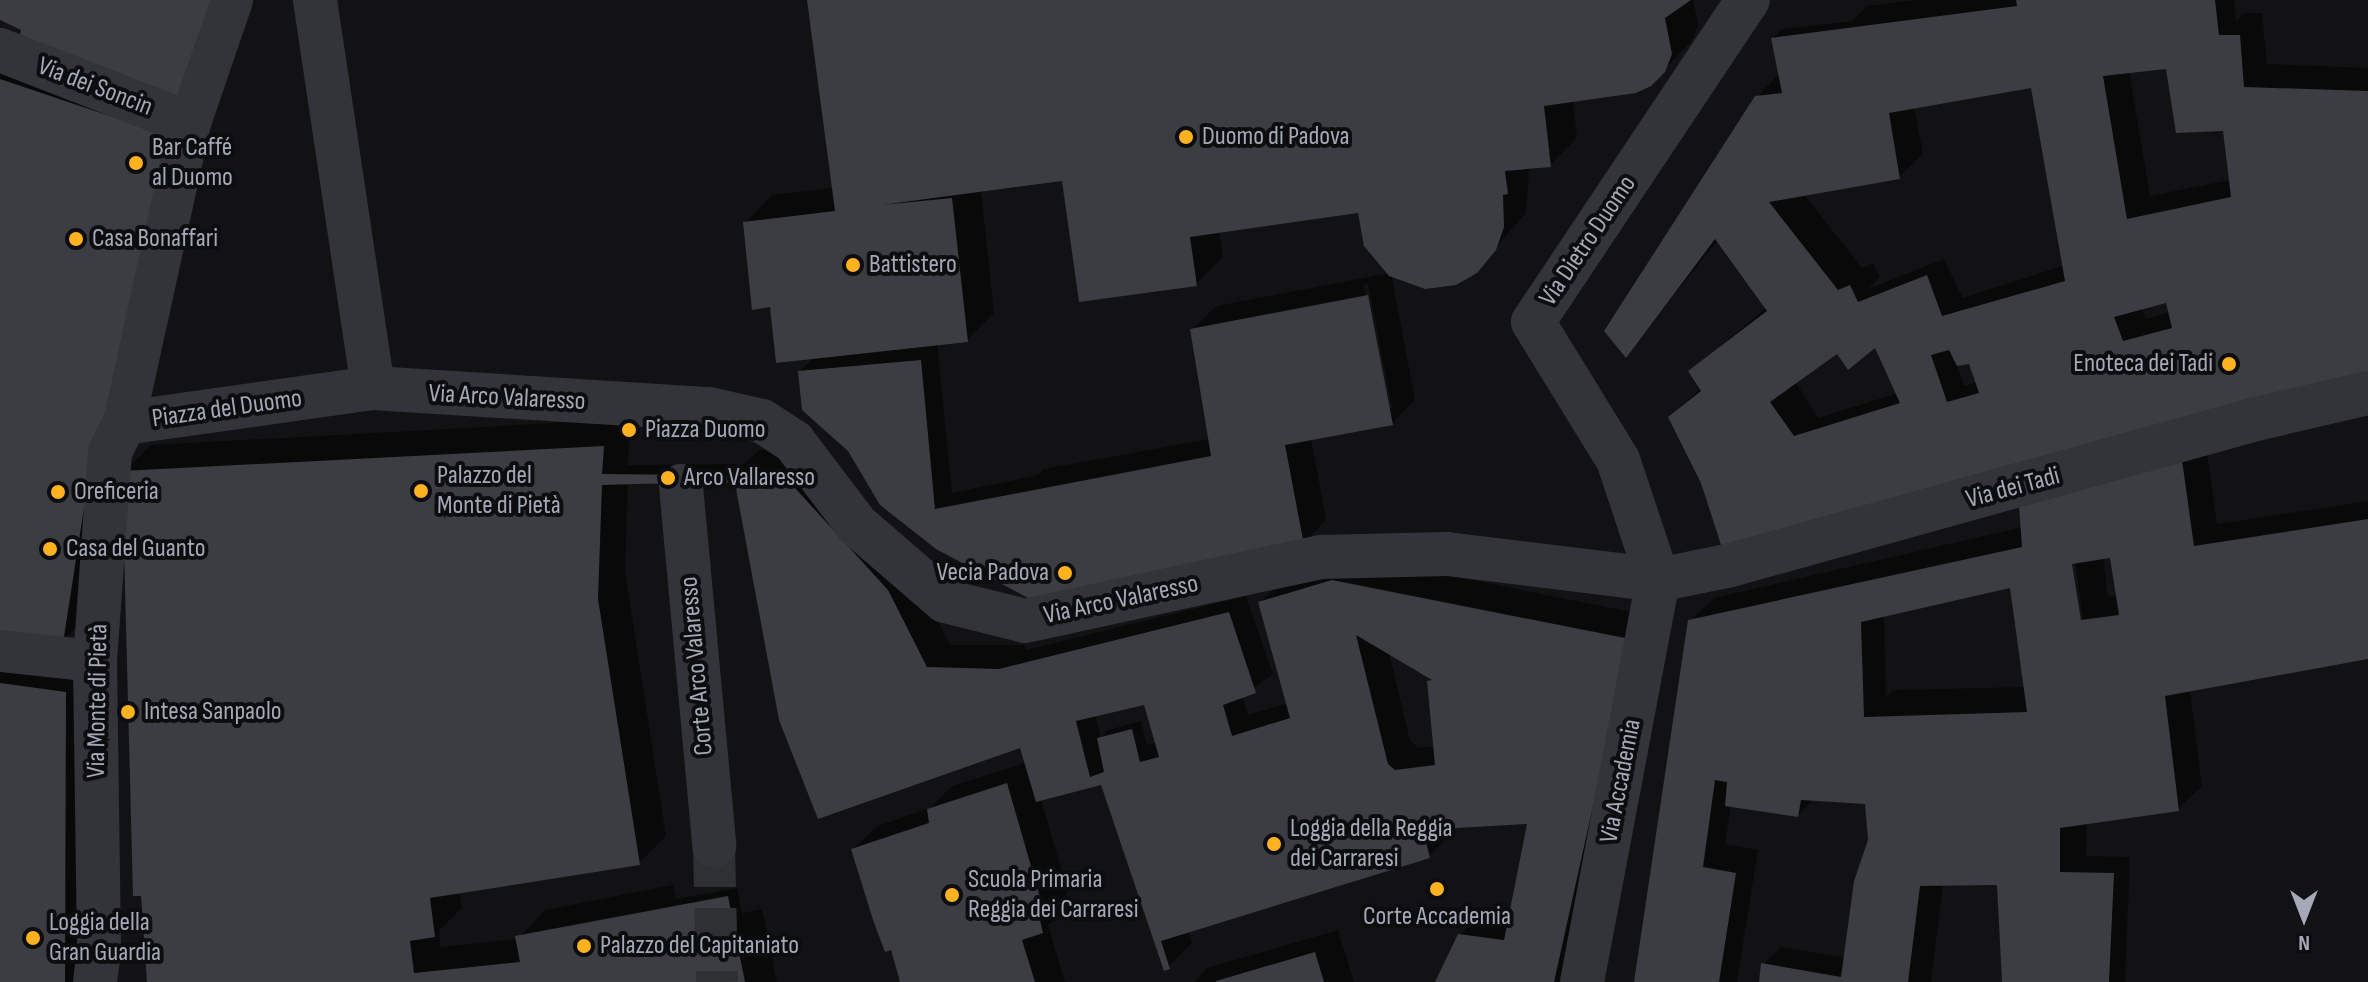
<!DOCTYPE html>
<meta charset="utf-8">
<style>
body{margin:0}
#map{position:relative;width:2368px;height:982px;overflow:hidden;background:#121214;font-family:"Sofia Sans Condensed",sans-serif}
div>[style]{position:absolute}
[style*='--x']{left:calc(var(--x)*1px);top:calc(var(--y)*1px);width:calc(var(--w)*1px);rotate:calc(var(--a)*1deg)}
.shadow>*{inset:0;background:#0007}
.building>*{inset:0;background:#3c3d42}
.pedestrian-tunnel>*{height:42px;margin-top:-21px;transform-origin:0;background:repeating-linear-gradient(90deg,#2f3034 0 42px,transparent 0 63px)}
.pedestrian>*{height:42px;margin:-21px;padding:0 21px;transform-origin:21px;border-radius:21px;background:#33343a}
.minor>*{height:44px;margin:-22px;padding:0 22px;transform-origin:22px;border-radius:22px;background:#33343a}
.dots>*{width:22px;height:22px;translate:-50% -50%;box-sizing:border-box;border:4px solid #0d0d0f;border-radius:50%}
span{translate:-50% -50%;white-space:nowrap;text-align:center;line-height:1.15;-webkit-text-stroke:8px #0d0d0f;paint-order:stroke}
.street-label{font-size:26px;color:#a3a9b6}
.poi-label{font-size:26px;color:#a3a9b6}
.left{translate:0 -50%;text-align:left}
.right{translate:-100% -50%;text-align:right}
.north{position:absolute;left:2264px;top:878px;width:80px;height:80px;-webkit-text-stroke:6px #0d0d0f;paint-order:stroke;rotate:180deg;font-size:22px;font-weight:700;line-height:32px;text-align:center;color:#a3a9b6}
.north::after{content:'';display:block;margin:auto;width:28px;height:36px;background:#a3a9b6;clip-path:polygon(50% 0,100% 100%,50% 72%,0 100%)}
</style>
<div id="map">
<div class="shadow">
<i style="clip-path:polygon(0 0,233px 0,86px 617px,63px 641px,0 632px,0 43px,137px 90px,25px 23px,0 18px)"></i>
<i style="clip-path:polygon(evenodd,809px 0,1693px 0,1698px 25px,1691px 42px,1650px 84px,1573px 100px,1577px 138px,1550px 165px,1529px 170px,1526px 213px,1469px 277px,1391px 273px,1415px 400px,1392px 423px,1311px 438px,1326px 520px,1303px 544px,938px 547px,800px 371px,814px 357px,772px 305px,745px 223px,772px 195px,834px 188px,809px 0,1064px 179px,1196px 284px,1223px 257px,1219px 231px,1359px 211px,1390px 273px,1216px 306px,1192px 330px,1210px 439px,1043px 469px,1038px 475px,952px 493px,937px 343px,967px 340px,994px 313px,981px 190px,1064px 179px,809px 0,1368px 284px,1392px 408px,1388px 408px,1364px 285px,1368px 284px)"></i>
<i style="clip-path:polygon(evenodd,1916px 0,2234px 0,2236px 21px,2245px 13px,2262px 13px,2267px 64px,2368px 68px,2368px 373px,1703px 482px,1670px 417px,1701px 388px,1691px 371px,1767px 307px,1718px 240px,1626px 355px,1756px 98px,1780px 73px,1773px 38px,1782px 29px,1852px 21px,1867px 6px,1916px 0,2168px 66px,2224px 129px,2230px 180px,2150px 196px,2129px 71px,2168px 66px,1916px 0,2032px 86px,2065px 265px,1963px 298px,1944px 259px,1868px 289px,1880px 277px,1873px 263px,1862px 268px,1804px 194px,1899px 177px,1923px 154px,1914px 106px,2032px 86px,1916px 0,2167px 301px,2170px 312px,2146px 319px,2142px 308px,2167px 301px,1916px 0,1877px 343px,1898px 393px,1818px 418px,1795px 381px,1837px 351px,1877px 343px,1916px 0,1970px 362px,1977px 382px,1964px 386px,1957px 364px,1970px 362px)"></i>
<i style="clip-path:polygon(evenodd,630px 419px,628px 465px,744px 464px,759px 450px,808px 453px,911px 567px,950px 645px,1025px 645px,1026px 650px,1246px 596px,1273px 674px,1242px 696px,1248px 715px,1288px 703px,1260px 603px,1284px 579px,1357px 557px,1652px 616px,1575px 982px,1437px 982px,1460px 935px,1487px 908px,1512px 912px,1533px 821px,1451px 827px,1452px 833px,1429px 856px,1188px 930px,1192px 943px,1168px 967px,1102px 781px,1041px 799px,1068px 893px,1063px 898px,1065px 908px,1048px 925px,1065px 982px,903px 982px,853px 849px,877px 826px,930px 808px,952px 786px,1028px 762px,1023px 742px,819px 816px,737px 479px,628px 483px,625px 571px,666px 836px,639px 863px,459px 891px,462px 908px,439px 931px,441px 947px,518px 939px,545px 910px,673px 885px,676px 899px,737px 888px,742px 913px,762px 909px,777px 982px,149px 982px,124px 472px,151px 445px,630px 419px,1389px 652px,1433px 678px,1435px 746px,1418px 748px,1410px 740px,1389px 652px,630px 419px,1145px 703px,1157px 742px,1147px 745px,1141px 721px,1108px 730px,1101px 737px,1095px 714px,1145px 703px)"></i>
<i style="clip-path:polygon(evenodd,2205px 438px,2217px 524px,2368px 501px,2368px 657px,2190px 690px,2202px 786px,2178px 809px,2087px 822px,2086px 856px,2130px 857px,2125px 982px,2004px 982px,1999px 883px,1943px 884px,1931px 982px,1761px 982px,1763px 964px,1781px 947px,1848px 958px,1870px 840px,1868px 798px,1814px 799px,1798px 815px,1731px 805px,1725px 844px,1758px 850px,1737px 982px,1635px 982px,1690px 621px,1714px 598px,2023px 527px,2205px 438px,2074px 553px,2083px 620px,2080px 624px,2070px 554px,2074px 553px,2205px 438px,2112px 556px,2118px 596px,2108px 597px,2103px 557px,2112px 556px,2205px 438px,2011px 586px,2025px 687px,1893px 690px,1886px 698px,1884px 615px,2011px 586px)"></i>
<i style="clip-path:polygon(0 664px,82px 675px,90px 982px,0 982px)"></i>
<i style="clip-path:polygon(1338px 930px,1354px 982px,1194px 982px,1207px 968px)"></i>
</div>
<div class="building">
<i style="clip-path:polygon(0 0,220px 0,181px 104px,18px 44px,21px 30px,0 20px)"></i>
<i style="clip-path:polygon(807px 0,1691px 0,1665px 18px,1672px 54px,1665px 72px,1651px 86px,1636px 93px,1544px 106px,1551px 167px,1505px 171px,1508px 194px,1503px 195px,1504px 227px,1496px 250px,1477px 273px,1456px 285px,1425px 289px,1389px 276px,1364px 246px,1358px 213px,1190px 237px,1197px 286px,1079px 302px,1062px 181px,881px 205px,952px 198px,968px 342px,776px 363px,770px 307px,752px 310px,743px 222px,835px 211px)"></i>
<i style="clip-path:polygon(evenodd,2016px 0,2215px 0,2219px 35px,2240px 35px,2244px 87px,2368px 91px,2368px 375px,1724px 554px,1701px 483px,1668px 417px,1701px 391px,1688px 371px,1767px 311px,1715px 239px,1626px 358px,1604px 331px,1755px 96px,1782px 93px,1771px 38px,2017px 6px,2016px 0,2166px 69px,2176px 133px,2223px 131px,2231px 197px,2127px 219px,2103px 76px,2166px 69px,2016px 0,2031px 88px,2065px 281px,1942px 316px,1927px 275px,1858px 302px,1850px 285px,1838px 290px,1769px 202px,1900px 179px,1889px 113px,2031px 88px,2016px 0,2166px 303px,2172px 328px,2123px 341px,2114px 317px,2166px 303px,2016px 0,1875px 348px,1900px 403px,1794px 436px,1770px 402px,1837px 354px,1848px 370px,1875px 348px,2016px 0,1949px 350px,1957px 366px,1969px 364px,1979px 393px,1947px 402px,1931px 355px,1949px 350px)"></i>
<i style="clip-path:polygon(0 79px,175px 138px,84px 508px,63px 643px,0 634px)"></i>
<i style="clip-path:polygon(1368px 295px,1393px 425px,1285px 445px,1304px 545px,1030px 599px,936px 549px,880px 505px,848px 451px,802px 410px,798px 371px,921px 360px,935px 509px,1211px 456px,1190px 329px)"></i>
<i style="clip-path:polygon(evenodd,604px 446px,602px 474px,784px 476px,888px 590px,927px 667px,999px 669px,1229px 612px,1256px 693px,1223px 705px,1232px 736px,1290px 718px,1258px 602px,1332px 580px,1630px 639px,1554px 982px,1435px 982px,1458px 934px,1504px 940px,1527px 824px,1423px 830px,1430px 858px,1161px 941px,1170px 969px,1164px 971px,1101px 785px,1036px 802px,1020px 748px,818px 819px,779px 720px,735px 483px,709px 482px,602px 485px,598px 599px,640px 865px,430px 898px,435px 937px,410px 941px,414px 973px,520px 962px,515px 936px,728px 896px,745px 982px,147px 982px,141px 896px,133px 896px,122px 471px,604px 446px,1356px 635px,1432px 680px,1427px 681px,1435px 765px,1395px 770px,1388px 764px,1356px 635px,604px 446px,1144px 705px,1159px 757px,1140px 762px,1132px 729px,1097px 738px,1104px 772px,1090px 777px,1076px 721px,1144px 705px)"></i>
<i style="clip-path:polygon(evenodd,2182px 460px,2194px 546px,2368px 519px,2368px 659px,2165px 696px,2179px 811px,2060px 828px,2060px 872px,2114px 873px,2109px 982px,2002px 982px,1997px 885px,1920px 886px,1908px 982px,1759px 982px,1761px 963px,1841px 977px,1854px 881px,1868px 840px,1865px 804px,1801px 800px,1798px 817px,1725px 806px,1727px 782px,1715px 780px,1703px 867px,1736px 873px,1719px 982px,1634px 982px,1688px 620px,2022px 547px,2019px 506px,2182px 460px,2110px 558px,2119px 615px,2081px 620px,2072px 564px,2110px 558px,2182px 460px,2010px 588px,2027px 712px,1864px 717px,1861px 622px,2010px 588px)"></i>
<i style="clip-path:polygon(0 683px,66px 692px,65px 982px,0 982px)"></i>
<i style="clip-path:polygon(1007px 783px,1046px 918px,1040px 920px,1043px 933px,1022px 940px,1035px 982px,900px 982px,891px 950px,885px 952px,873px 920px,851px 849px,929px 823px,927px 809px)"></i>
<i style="clip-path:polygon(1315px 952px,1324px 982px,1216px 982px,1216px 981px)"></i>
</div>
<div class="pedestrian-tunnel">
<i style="--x:714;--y:845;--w:137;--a:88.7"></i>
</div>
<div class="pedestrian">
<i style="--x:124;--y:423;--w:307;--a:-77.6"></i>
<i style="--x:190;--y:123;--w:130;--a:-71.1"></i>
<i style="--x:0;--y:651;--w:96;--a:6"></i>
</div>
<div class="minor">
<i style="--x:315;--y:0;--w:392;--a:81.5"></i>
<i style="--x:0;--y:50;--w:186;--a:21.2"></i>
<i style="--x:681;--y:486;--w:361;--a:84.7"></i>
<i style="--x:95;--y:982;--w:34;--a:-83"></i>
<i style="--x:99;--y:948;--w:287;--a:-90.8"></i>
<i style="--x:95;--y:661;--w:210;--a:-85.9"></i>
<i style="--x:110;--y:452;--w:32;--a:-64"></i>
<i style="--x:124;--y:423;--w:251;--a:-8"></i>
<i style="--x:373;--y:388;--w:337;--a:3.6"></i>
<i style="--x:709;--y:409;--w:54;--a:12.8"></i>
<i style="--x:762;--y:421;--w:38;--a:33"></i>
<i style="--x:794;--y:442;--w:104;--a:52.8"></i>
<i style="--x:857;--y:525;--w:116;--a:40.8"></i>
<i style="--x:945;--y:601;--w:82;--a:14"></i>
<i style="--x:1025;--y:621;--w:303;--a:-12.2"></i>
<i style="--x:1321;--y:557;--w:126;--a:-1.4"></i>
<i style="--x:1447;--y:554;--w:213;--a:7"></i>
<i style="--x:1658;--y:580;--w:70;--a:-11.5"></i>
<i style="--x:1727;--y:566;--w:549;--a:-15.53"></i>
<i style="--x:2256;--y:419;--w:115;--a:-13.1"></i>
<i style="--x:1582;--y:982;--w:409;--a:-79.3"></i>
<i style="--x:1658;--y:580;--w:126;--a:-108.4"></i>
<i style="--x:1618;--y:460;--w:162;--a:-121.6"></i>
<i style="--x:1533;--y:322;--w:387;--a:-56.3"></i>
</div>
<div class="dots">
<i style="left:1186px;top:137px;background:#ffb220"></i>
<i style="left:136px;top:163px;background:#ffb220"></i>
<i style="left:76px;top:239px;background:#ffb220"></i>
<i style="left:853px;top:265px;background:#ffb220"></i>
<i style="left:2229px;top:364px;background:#ffb220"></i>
<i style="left:629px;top:430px;background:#ffb220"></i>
<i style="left:668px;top:478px;background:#ffb220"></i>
<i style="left:421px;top:491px;background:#ffb220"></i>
<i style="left:58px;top:492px;background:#ffb220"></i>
<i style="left:50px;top:549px;background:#ffb220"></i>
<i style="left:1065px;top:573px;background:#ffb220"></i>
<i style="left:128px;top:712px;background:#ffb220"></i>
<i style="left:1274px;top:844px;background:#ffb220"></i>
<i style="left:1437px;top:889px;background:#ffb220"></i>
<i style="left:952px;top:895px;background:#ffb220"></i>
<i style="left:33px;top:938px;background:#ffb220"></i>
<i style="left:584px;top:946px;background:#ffb220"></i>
</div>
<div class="street-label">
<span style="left:95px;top:87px;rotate:21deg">Via dei Soncin</span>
<span style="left:1588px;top:241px;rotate:-56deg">Via Dietro Duomo</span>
<span style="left:507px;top:398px;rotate:3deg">Via Arco Valaresso</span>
<span style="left:227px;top:409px;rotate:-8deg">Piazza del Duomo</span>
<span style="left:2013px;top:488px;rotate:-15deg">Via dei Tadi</span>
<span style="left:1121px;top:600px;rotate:-12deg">Via Arco Valaresso</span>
<span style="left:697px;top:666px;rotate:-95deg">Corte Arco Valaresso</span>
<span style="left:98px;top:701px;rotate:-89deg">Via Monte di Pietà</span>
<span style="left:1621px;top:781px;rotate:-79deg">Via Accademia</span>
</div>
<div class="poi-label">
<span class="left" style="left:1202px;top:137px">Duomo di Padova</span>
<span class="left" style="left:152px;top:163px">Bar Caffé<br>al Duomo</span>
<span class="left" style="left:92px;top:239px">Casa Bonaffari</span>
<span class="left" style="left:869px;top:265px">Battistero</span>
<span class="right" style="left:2213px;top:364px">Enoteca dei Tadi</span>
<span class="left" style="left:645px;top:430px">Piazza Duomo</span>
<span class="left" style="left:437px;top:491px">Palazzo del<br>Monte di Pietà</span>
<span class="left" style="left:684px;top:478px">Arco Vallaresso</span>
<span class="left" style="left:74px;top:492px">Oreficeria</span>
<span class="left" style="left:66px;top:549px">Casa del Guanto</span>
<span class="right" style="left:1049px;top:573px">Vecia Padova</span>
<span class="left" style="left:144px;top:712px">Intesa Sanpaolo</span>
<span class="left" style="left:1290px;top:844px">Loggia della Reggia<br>dei Carraresi</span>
<span class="left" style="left:968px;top:895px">Scuola Primaria<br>Reggia dei Carraresi</span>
<span style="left:1437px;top:917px">Corte Accademia</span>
<span class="left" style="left:49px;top:938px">Loggia della<br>Gran Guardia</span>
<span class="left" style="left:600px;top:946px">Palazzo del Capitaniato</span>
</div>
<div class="north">N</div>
</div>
